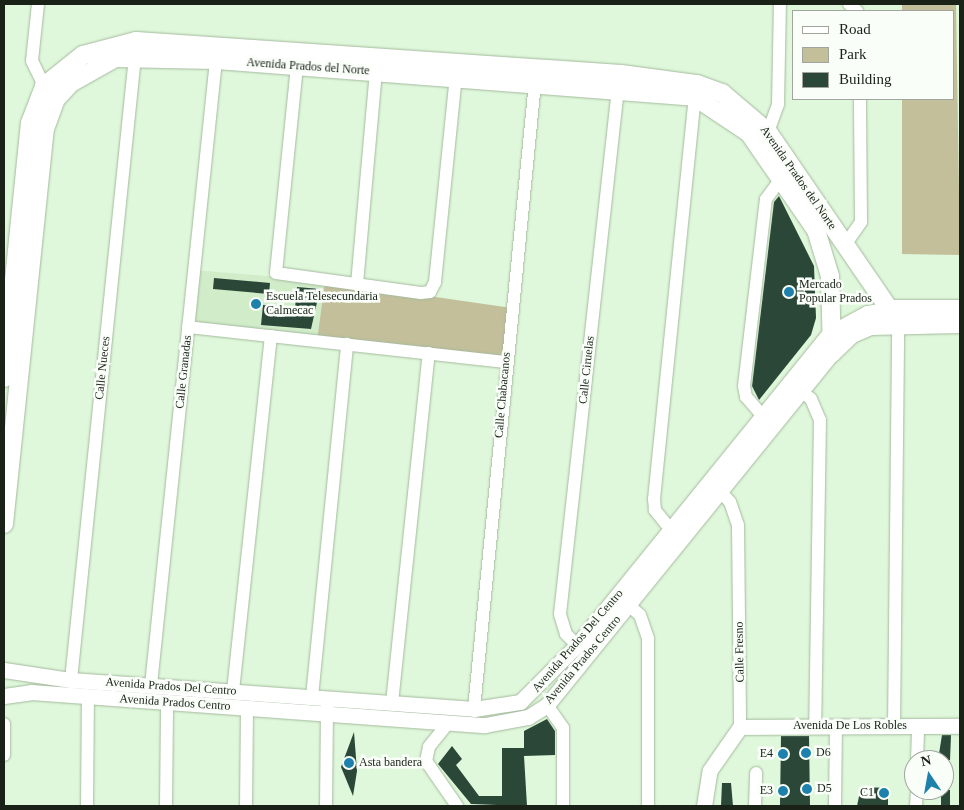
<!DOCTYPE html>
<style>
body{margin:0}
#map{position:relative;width:964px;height:810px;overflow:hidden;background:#dff7da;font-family:Georgia,serif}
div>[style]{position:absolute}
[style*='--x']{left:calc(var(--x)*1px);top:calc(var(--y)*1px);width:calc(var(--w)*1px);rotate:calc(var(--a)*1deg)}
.built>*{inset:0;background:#d0ecc9}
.green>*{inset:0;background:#c3bf9b}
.building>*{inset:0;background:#2a4737}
.roads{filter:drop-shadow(0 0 1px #a4ba9e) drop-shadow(0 0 1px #a4ba9e)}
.minor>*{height:12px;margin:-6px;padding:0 6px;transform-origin:6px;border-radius:6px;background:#fff}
.tertiary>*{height:15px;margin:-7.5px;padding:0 7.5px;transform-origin:7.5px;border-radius:7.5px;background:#fff}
.secondary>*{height:18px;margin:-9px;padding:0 9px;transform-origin:9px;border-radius:9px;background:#fff}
.dots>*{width:14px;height:14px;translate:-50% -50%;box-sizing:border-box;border:2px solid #f9fef8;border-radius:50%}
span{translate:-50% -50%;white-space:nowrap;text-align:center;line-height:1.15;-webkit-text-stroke:5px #f9fef8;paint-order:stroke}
.street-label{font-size:12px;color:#1a2218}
.poi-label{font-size:12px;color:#1a2218}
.left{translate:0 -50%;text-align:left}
.right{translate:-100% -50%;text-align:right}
.frame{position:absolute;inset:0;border:5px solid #1a2218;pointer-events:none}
.legend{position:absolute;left:792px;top:10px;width:162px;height:90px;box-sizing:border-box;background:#f9fef8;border:1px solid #a0a69e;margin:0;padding:6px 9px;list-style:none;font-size:15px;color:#1a2218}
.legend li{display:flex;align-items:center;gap:10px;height:25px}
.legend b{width:25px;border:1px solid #a0a69e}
.north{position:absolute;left:904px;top:750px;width:50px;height:50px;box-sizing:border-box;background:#f9fef8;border:1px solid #a0a69e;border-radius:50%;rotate:348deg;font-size:14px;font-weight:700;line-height:20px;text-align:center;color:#1a2218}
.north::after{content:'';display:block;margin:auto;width:18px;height:22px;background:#1d81ac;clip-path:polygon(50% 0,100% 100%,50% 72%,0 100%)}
</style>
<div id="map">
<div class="built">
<i style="clip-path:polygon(194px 270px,325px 281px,317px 341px,188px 327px)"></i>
</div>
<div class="green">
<i style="clip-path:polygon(902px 4px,956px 4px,960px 255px,902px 254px,902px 99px,953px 99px,953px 11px,902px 11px)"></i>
<i style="clip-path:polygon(325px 281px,511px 308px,506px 362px,317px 341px)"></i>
</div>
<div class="building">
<i style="clip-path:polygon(779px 196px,814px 266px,816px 318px,811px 335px,759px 400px,752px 386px,774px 202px)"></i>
<i style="clip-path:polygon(214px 278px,270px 283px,269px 294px,213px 289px)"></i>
<i style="clip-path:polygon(297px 287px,320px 289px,311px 329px,261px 325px,263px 305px,295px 308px)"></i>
<i style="clip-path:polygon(547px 719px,555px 731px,555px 755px,524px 756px,527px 806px,471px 804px,438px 764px,452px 746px,462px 759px,456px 765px,479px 796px,502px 796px,502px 748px,524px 748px,524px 731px)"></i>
<i style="clip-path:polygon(354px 732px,357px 771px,353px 796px,341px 767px)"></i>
<i style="clip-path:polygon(942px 735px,951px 735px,950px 760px,938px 760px)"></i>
<i style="clip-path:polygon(781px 736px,809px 736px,810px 806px,780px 806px)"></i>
<i style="clip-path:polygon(722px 783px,731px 783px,733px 806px,721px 806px)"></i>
<i style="clip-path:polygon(861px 787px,888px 788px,888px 806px,857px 806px)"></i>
<i style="clip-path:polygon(941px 790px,950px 790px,950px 806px,941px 806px)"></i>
</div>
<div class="roads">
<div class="minor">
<i style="--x:38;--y:4;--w:57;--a:96"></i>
<i style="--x:32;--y:61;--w:28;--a:64"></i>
<i style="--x:849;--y:4;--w:11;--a:41"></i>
<i style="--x:297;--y:66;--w:208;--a:95.8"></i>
<i style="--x:276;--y:273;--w:146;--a:7.9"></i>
<i style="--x:421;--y:293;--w:9;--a:-6"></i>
<i style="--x:430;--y:292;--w:11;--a:-63"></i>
<i style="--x:435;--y:282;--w:206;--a:-84.2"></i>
<i style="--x:768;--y:132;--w:30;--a:-70"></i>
<i style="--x:778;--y:104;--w:100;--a:-88.9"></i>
<i style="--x:845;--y:245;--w:28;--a:-55"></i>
<i style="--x:861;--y:222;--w:123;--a:-90.5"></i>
<i style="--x:357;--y:284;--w:214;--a:-84.9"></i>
<i style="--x:188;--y:327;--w:320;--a:6.3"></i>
<i style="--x:800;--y:390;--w:14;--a:39"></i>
<i style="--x:811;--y:399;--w:23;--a:67"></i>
<i style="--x:820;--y:420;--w:306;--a:90.9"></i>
<i style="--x:761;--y:414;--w:23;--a:-131"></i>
<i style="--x:746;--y:397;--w:11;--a:-100"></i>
<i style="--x:744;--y:386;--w:188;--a:-83.3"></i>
<i style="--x:766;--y:199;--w:26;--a:-53"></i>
<i style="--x:721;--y:492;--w:13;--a:48"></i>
<i style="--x:730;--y:502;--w:24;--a:71"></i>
<i style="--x:738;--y:525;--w:202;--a:89.4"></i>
<i style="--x:671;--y:530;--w:26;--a:-129"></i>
<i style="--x:655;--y:510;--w:11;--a:-95"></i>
<i style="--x:654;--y:499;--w:404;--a:-84.2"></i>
<i style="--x:621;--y:598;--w:25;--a:42"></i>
<i style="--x:640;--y:615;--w:24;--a:71"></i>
<i style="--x:648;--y:638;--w:168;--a:90"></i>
<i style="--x:577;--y:645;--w:16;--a:-135"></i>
<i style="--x:566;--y:634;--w:21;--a:-107"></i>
<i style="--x:560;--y:614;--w:528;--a:-83.7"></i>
<i style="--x:71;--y:680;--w:627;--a:-84.14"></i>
<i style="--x:151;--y:685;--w:628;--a:-84.06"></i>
<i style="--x:233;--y:691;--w:357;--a:-83.9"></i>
<i style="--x:312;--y:697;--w:355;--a:-84.3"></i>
<i style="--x:392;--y:703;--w:352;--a:-84"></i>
<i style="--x:547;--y:705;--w:28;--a:55"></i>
<i style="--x:563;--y:728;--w:78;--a:90"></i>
<i style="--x:474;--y:709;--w:630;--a:-84.44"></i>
<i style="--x:449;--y:722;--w:32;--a:129"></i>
<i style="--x:429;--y:747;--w:14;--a:102"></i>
<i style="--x:426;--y:761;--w:55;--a:55.4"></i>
<i style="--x:4;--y:724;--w:31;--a:90"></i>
<i style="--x:894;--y:726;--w:404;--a:-89.4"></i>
<i style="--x:917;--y:760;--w:34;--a:-88"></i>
<i style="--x:87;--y:806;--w:109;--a:-89.5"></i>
<i style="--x:166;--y:806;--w:104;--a:-89.4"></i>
<i style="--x:246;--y:806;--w:97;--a:-89.4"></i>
<i style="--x:326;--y:806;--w:100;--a:-89.4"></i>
<i style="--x:755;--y:806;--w:33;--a:-88"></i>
<i style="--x:835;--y:806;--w:80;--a:-89.3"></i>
<i style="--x:916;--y:806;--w:16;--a:-86"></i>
</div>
<div class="tertiary">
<i style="--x:4;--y:670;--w:68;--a:8.5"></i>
<i style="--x:71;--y:680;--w:404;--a:4.1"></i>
<i style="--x:474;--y:709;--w:47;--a:-8.7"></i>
<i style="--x:520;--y:702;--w:81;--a:-45"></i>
<i style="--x:577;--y:645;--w:402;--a:-51"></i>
<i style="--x:830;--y:333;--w:42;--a:-28.4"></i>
<i style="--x:867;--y:313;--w:24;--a:-9"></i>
<i style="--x:4;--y:696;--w:27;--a:-8"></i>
<i style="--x:31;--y:692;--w:455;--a:4.2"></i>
<i style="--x:485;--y:725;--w:44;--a:-10.5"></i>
<i style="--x:528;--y:717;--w:22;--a:-32"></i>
<i style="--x:547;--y:705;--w:453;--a:-51"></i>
<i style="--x:704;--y:806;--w:36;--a:-81"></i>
<i style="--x:710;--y:770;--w:52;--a:-55.1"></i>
<i style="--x:740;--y:727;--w:220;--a:-0.3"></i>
</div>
<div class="secondary">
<i style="--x:891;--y:309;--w:69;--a:0"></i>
<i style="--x:832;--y:353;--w:28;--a:-44"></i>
<i style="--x:852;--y:334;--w:21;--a:-23"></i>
<i style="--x:871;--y:326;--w:89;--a:-1.3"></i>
<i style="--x:4;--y:378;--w:256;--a:-84.2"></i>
<i style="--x:30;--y:123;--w:40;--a:-69"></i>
<i style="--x:44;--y:86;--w:50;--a:-38.5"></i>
<i style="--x:83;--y:55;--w:55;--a:-14.8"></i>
<i style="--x:136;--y:41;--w:486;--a:3.9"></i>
<i style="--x:621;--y:74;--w:77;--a:7.5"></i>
<i style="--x:697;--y:84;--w:27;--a:20"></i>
<i style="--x:722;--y:93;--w:60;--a:40.3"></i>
<i style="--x:768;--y:132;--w:230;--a:55.6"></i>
<i style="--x:4;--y:524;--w:397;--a:-84.1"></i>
<i style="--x:45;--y:129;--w:32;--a:-70"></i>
<i style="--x:56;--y:99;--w:22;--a:-47"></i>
<i style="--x:71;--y:83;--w:51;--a:-29.6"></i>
<i style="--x:115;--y:58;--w:101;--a:1.1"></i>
<i style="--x:216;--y:60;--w:480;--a:4.4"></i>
<i style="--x:695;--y:97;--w:65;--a:33.7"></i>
<i style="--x:749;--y:133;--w:118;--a:55.4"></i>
<i style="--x:816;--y:230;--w:48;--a:73.1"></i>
<i style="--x:830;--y:276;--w:77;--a:88.5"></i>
</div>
</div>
<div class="dots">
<i style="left:789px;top:292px;background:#1d81ac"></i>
<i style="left:256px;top:304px;background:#1d81ac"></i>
<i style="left:806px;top:753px;background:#1d81ac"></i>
<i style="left:783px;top:754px;background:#1d81ac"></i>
<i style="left:349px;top:763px;background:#1d81ac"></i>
<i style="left:807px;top:789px;background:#1d81ac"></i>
<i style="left:783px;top:791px;background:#1d81ac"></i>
<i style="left:884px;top:793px;background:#1d81ac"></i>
</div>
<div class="street-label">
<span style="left:308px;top:67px;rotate:4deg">Avenida Prados del Norte</span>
<span style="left:798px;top:178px;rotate:55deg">Avenida Prados del Norte</span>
<span style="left:103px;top:368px;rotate:-84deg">Calle Nueces</span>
<span style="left:587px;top:370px;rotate:-84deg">Calle Ciruelas</span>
<span style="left:184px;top:372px;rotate:-84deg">Calle Granadas</span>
<span style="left:503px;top:395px;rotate:-85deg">Calle Chabacanos</span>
<span style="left:578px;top:641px;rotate:-49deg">Avenida Prados Del Centro</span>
<span style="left:740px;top:652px;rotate:-91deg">Calle Fresno</span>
<span style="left:583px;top:660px;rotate:-50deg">Avenida Prados Centro</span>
<span style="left:171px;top:687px;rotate:4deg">Avenida Prados Del Centro</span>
<span style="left:175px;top:703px;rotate:4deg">Avenida Prados Centro</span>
<span style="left:850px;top:726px">Avenida De Los Robles</span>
</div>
<div class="poi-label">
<span class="left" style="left:799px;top:292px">Mercado<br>Popular Prados</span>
<span class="left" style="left:266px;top:304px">Escuela Telesecundaria<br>Calmecac</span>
<span class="left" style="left:816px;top:753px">D6</span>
<span class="right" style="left:773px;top:754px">E4</span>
<span class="left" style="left:359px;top:763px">Asta bandera</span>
<span class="left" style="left:817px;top:789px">D5</span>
<span class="right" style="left:773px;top:791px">E3</span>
<span class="right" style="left:874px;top:793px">C1</span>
</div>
<div class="frame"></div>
<ul class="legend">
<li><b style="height:6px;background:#fff"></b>Road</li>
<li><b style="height:14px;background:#c3bf9b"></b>Park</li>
<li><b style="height:14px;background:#2a4737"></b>Building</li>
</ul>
<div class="north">N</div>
</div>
